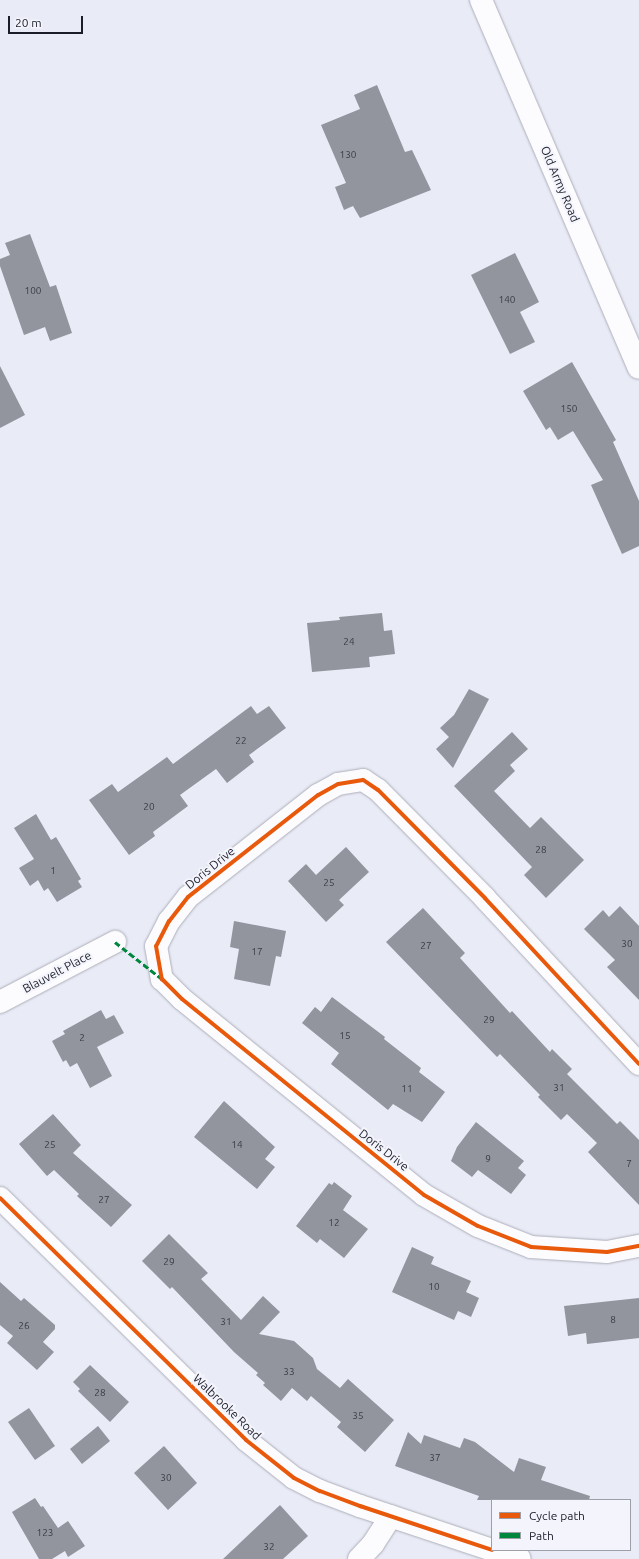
<!DOCTYPE html>
<style>
body{margin:0}
#map{position:relative;width:639px;height:1559px;overflow:hidden;background:#e9ebf6;font-family:Ubuntu,sans-serif}
div>[style]{position:absolute}
[style*='--x']{left:calc(var(--x)*1px);top:calc(var(--y)*1px);width:calc(var(--w)*1px);rotate:calc(var(--a)*1deg)}
.building>*{inset:0;background:#92949e}
.roads{filter:drop-shadow(0 0 1px #acaeb9) drop-shadow(0 0 1px #acaeb9)}
.street>*{height:22px;margin:-11px;padding:0 11px;transform-origin:11px;border-radius:11px;background:#fcfcfe}
.secondary>*{height:22px;margin:-11px;padding:0 11px;transform-origin:11px;border-radius:11px;background:#fcfcfe}
.quiet>*{height:3px;margin-top:-1.5px;transform-origin:0;background:repeating-linear-gradient(90deg,#00873e 0 6px,transparent 0 9px)}
.cycleway>*{height:4px;margin:-2px;padding:0 2px;transform-origin:2px;border-radius:2px;background:#e8590c}
span{translate:-50% -50%;white-space:nowrap;text-align:center;line-height:1.15;-webkit-text-stroke:4px #f4f5fc;paint-order:stroke}
.number-label{font-size:10px;color:#393b46}
.number-label span{-webkit-text-stroke-width:0}
.street-label{font-size:12px;color:#1b1d29}
.legend{position:absolute;left:491px;top:1499px;width:140px;height:52px;box-sizing:border-box;background:#f4f5fc;border:1px solid #9d9fa8;margin:0;padding:5px 7px;list-style:none;font-size:12px;color:#1b1d29}
.legend li{display:flex;align-items:center;gap:8px;height:20px}
.legend b{width:20px;border:1px solid #9d9fa8}
.scale{position:absolute;left:8px;top:16px;width:75px;height:18px;box-sizing:border-box;border:2px solid #1b1d29;border-top:0;padding-left:5px;font-size:12px;line-height:14px;white-space:nowrap;color:#1b1d29;-webkit-text-stroke:3px #f4f5fc;paint-order:stroke}
</style>
<div id="map">
<div class="building">
<i style="clip-path:polygon(377px 85px,405px 152px,412px 150px,431px 190px,360px 218px,353px 206px,344px 210px,335px 187px,346px 183px,321px 125px,360px 109px,354px 95px)"></i>
<i style="clip-path:polygon(30px 234px,50px 287px,56px 285px,72px 333px,50px 341px,45px 327px,24px 335px,0 266px,0 259px,10px 255px,5px 243px)"></i>
<i style="clip-path:polygon(515px 253px,539px 302px,520px 312px,535px 342px,510px 354px,471px 275px)"></i>
<i style="clip-path:polygon(572px 362px,616px 440px,613px 442px,639px 501px,639px 546px,622px 554px,591px 485px,603px 480px,573px 431px,558px 440px,550px 427px,546px 430px,523px 391px)"></i>
<i style="clip-path:polygon(0 366px,25px 415px,0 428px)"></i>
<i style="clip-path:polygon(382px 613px,384px 631px,392px 630px,395px 654px,369px 657px,370px 667px,312px 672px,307px 623px,340px 620px,339px 617px)"></i>
<i style="clip-path:polygon(469px 689px,489px 699px,453px 768px,436px 749px,449px 737px,440px 728px,454px 715px)"></i>
<i style="clip-path:polygon(251px 706px,257px 714px,269px 706px,286px 728px,249px 755px,254px 762px,227px 783px,216px 769px,180px 795px,188px 806px,153px 832px,155px 836px,129px 855px,89px 800px,112px 784px,118px 792px,167px 757px,173px 764px)"></i>
<i style="clip-path:polygon(512px 732px,528px 749px,510px 765px,515px 771px,494px 791px,530px 828px,541px 817px,584px 860px,546px 898px,524px 875px,532px 867px,454px 786px)"></i>
<i style="clip-path:polygon(36px 814px,51px 840px,56px 837px,81px 879px,78px 881px,82px 887px,57px 902px,48px 888px,44px 891px,38px 880px,30px 886px,19px 868px,34px 859px,14px 828px)"></i>
<i style="clip-path:polygon(346px 847px,369px 872px,339px 900px,344px 905px,326px 922px,288px 881px,306px 864px,316px 875px)"></i>
<i style="clip-path:polygon(620px 906px,639px 926px,639px 1000px,607px 967px,615px 960px,584px 929px,603px 910px,609px 917px)"></i>
<i style="clip-path:polygon(423px 908px,465px 953px,460px 958px,510px 1013px,512px 1011px,550px 1052px,552px 1049px,572px 1069px,567px 1074px,617px 1124px,620px 1121px,639px 1140px,639px 1205px,588px 1152px,597px 1143px,567px 1114px,561px 1120px,538px 1097px,540px 1095px,500px 1054px,497px 1057px,386px 942px)"></i>
<i style="clip-path:polygon(234px 921px,286px 931px,281px 957px,276px 956px,270px 986px,234px 979px,239px 949px,230px 947px)"></i>
<i style="clip-path:polygon(332px 997px,385px 1037px,384px 1039px,421px 1068px,419px 1072px,445px 1092px,422px 1122px,393px 1104px,388px 1110px,331px 1064px,339px 1053px,302px 1023px,315px 1007px,321px 1012px)"></i>
<i style="clip-path:polygon(101px 1010px,106px 1019px,114px 1015px,124px 1033px,97px 1047px,112px 1076px,90px 1088px,77px 1063px,70px 1067px,66px 1060px,63px 1062px,52px 1041px,65px 1034px,63px 1031px)"></i>
<i style="clip-path:polygon(224px 1101px,275px 1147px,265px 1159px,275px 1167px,257px 1189px,194px 1137px)"></i>
<i style="clip-path:polygon(53px 1114px,81px 1145px,73px 1153px,132px 1205px,111px 1227px,77px 1196px,79px 1194px,54px 1170px,47px 1176px,19px 1144px)"></i>
<i style="clip-path:polygon(476px 1122px,524px 1161px,518px 1168px,526px 1175px,511px 1194px,478px 1170px,472px 1177px,451px 1161px,457px 1147px)"></i>
<i style="clip-path:polygon(334px 1182px,352px 1196px,343px 1210px,368px 1229px,344px 1258px,320px 1239px,317px 1243px,296px 1226px,329px 1183px,332px 1185px)"></i>
<i style="clip-path:polygon(169px 1234px,208px 1273px,201px 1279px,241px 1320px,263px 1296px,280px 1312px,259px 1334px,294px 1341px,313px 1358px,317px 1369px,340px 1388px,348px 1379px,394px 1420px,365px 1452px,337px 1427px,341px 1422px,311px 1396px,307px 1401px,292px 1388px,281px 1401px,263px 1385px,265px 1383px,256px 1375px,258px 1373px,234px 1352px,172px 1287px,170px 1289px,142px 1261px)"></i>
<i style="clip-path:polygon(412px 1247px,434px 1257px,431px 1264px,471px 1281px,466px 1292px,479px 1298px,471px 1317px,458px 1311px,454px 1320px,392px 1292px)"></i>
<i style="clip-path:polygon(0 1282px,21px 1301px,24px 1298px,55px 1325px,55px 1329px,43px 1342px,54px 1352px,37px 1370px,7px 1343px,13px 1336px,0 1325px)"></i>
<i style="clip-path:polygon(639px 1298px,639px 1338px,587px 1344px,586px 1333px,568px 1336px,564px 1306px)"></i>
<i style="clip-path:polygon(90px 1365px,129px 1402px,110px 1422px,78px 1391px,80px 1389px,73px 1382px)"></i>
<i style="clip-path:polygon(29px 1408px,55px 1446px,35px 1460px,8px 1422px)"></i>
<i style="clip-path:polygon(98px 1426px,110px 1441px,82px 1464px,70px 1449px)"></i>
<i style="clip-path:polygon(408px 1432px,421px 1444px,424px 1435px,460px 1448px,464px 1438px,475px 1442px,514px 1472px,519px 1458px,546px 1467px,541px 1480px,590px 1496px,589px 1500px,477px 1500px,479px 1496px,395px 1466px)"></i>
<i style="clip-path:polygon(164px 1446px,197px 1483px,168px 1510px,134px 1473px)"></i>
<i style="clip-path:polygon(35px 1498px,41px 1507px,43px 1506px,58px 1528px,68px 1521px,85px 1546px,68px 1557px,65px 1551px,52px 1559px,39px 1559px,12px 1512px)"></i>
<i style="clip-path:polygon(280px 1505px,308px 1536px,283px 1559px,223px 1559px)"></i>
</div>
<div class="roads">
<div class="street">
<i style="--x:0;--y:1002;--w:130;--a:-27.6"></i>
<i style="--x:639;--y:1064;--w:226;--a:-132.9"></i>
<i style="--x:485;--y:898;--w:152;--a:-134.7"></i>
<i style="--x:378;--y:790;--w:18;--a:-146"></i>
<i style="--x:363;--y:780;--w:25;--a:171"></i>
<i style="--x:338;--y:784;--w:23;--a:151"></i>
<i style="--x:318;--y:795;--w:165;--a:141.9"></i>
<i style="--x:188;--y:897;--w:31;--a:128"></i>
<i style="--x:169;--y:921;--w:28;--a:117"></i>
<i style="--x:156;--y:946;--w:34;--a:80"></i>
<i style="--x:162;--y:979;--w:28;--a:45"></i>
<i style="--x:182;--y:999;--w:311;--a:39"></i>
<i style="--x:424;--y:1195;--w:62;--a:29.9"></i>
<i style="--x:478;--y:1226;--w:57;--a:21.6"></i>
<i style="--x:531;--y:1247;--w:76;--a:3.8"></i>
<i style="--x:607;--y:1252;--w:33;--a:-11"></i>
<i style="--x:0;--y:1198;--w:345;--a:44.5"></i>
<i style="--x:246;--y:1440;--w:61;--a:38.4"></i>
<i style="--x:294;--y:1478;--w:29;--a:27"></i>
<i style="--x:320;--y:1491;--w:43;--a:20.6"></i>
<i style="--x:360;--y:1506;--w:139;--a:18.4"></i>
<i style="--x:493;--y:1550;--w:28;--a:18"></i>
<i style="--x:359;--y:1559;--w:21;--a:-47"></i>
<i style="--x:373;--y:1544;--w:33;--a:-57"></i>
</div>
<div class="secondary">
<i style="--x:481;--y:0;--w:400;--a:66.8"></i>
</div>
</div>
<div class="quiet">
<i style="--x:115;--y:942;--w:60;--a:38.2"></i>
</div>
<div class="cycleway">
<i style="--x:639;--y:1064;--w:226;--a:-132.9"></i>
<i style="--x:485;--y:898;--w:152;--a:-134.7"></i>
<i style="--x:378;--y:790;--w:18;--a:-146"></i>
<i style="--x:363;--y:780;--w:25;--a:171"></i>
<i style="--x:338;--y:784;--w:23;--a:151"></i>
<i style="--x:318;--y:795;--w:165;--a:141.9"></i>
<i style="--x:188;--y:897;--w:31;--a:128"></i>
<i style="--x:169;--y:921;--w:28;--a:117"></i>
<i style="--x:156;--y:946;--w:34;--a:80"></i>
<i style="--x:162;--y:979;--w:28;--a:45"></i>
<i style="--x:182;--y:999;--w:311;--a:39"></i>
<i style="--x:424;--y:1195;--w:62;--a:29.9"></i>
<i style="--x:478;--y:1226;--w:57;--a:21.6"></i>
<i style="--x:531;--y:1247;--w:76;--a:3.8"></i>
<i style="--x:607;--y:1252;--w:33;--a:-11"></i>
<i style="--x:0;--y:1198;--w:345;--a:44.5"></i>
<i style="--x:246;--y:1440;--w:61;--a:38.4"></i>
<i style="--x:294;--y:1478;--w:29;--a:27"></i>
<i style="--x:320;--y:1491;--w:43;--a:20.6"></i>
<i style="--x:360;--y:1506;--w:139;--a:18.4"></i>
</div>
<div class="number-label">
<span style="left:348px;top:155px">130</span>
<span style="left:33px;top:291px">100</span>
<span style="left:507px;top:300px">140</span>
<span style="left:569px;top:409px">150</span>
<span style="left:349px;top:642px">24</span>
<span style="left:241px;top:741px">22</span>
<span style="left:149px;top:807px">20</span>
<span style="left:541px;top:850px">28</span>
<span style="left:53px;top:871px">1</span>
<span style="left:329px;top:883px">25</span>
<span style="left:627px;top:944px">30</span>
<span style="left:426px;top:946px">27</span>
<span style="left:257px;top:952px">17</span>
<span style="left:489px;top:1020px">29</span>
<span style="left:345px;top:1036px">15</span>
<span style="left:82px;top:1038px">2</span>
<span style="left:559px;top:1088px">31</span>
<span style="left:407px;top:1089px">11</span>
<span style="left:50px;top:1145px">25</span>
<span style="left:237px;top:1145px">14</span>
<span style="left:488px;top:1159px">9</span>
<span style="left:629px;top:1164px">7</span>
<span style="left:104px;top:1200px">27</span>
<span style="left:334px;top:1223px">12</span>
<span style="left:169px;top:1262px">29</span>
<span style="left:434px;top:1287px">10</span>
<span style="left:613px;top:1320px">8</span>
<span style="left:226px;top:1322px">31</span>
<span style="left:24px;top:1326px">26</span>
<span style="left:289px;top:1372px">33</span>
<span style="left:100px;top:1393px">28</span>
<span style="left:358px;top:1416px">35</span>
<span style="left:435px;top:1458px">37</span>
<span style="left:166px;top:1478px">30</span>
<span style="left:45px;top:1533px">123</span>
<span style="left:269px;top:1547px">32</span>
</div>
<div class="street-label">
<span style="left:560px;top:184px;rotate:67deg">Old Army Road</span>
<span style="left:210px;top:868px;rotate:-39deg">Doris Drive</span>
<span style="left:57px;top:972px;rotate:-28deg">Blauvelt Place</span>
<span style="left:384px;top:1150px;rotate:38deg">Doris Drive</span>
<span style="left:227px;top:1407px;rotate:44deg">Walbrooke Road</span>
</div>
<ul class="legend">
<li><b style="height:5px;background:#e8590c"></b>Cycle path</li>
<li><b style="height:5px;background:#00873e"></b>Path</li>
</ul>
<div class="scale">20 m</div>
</div>
